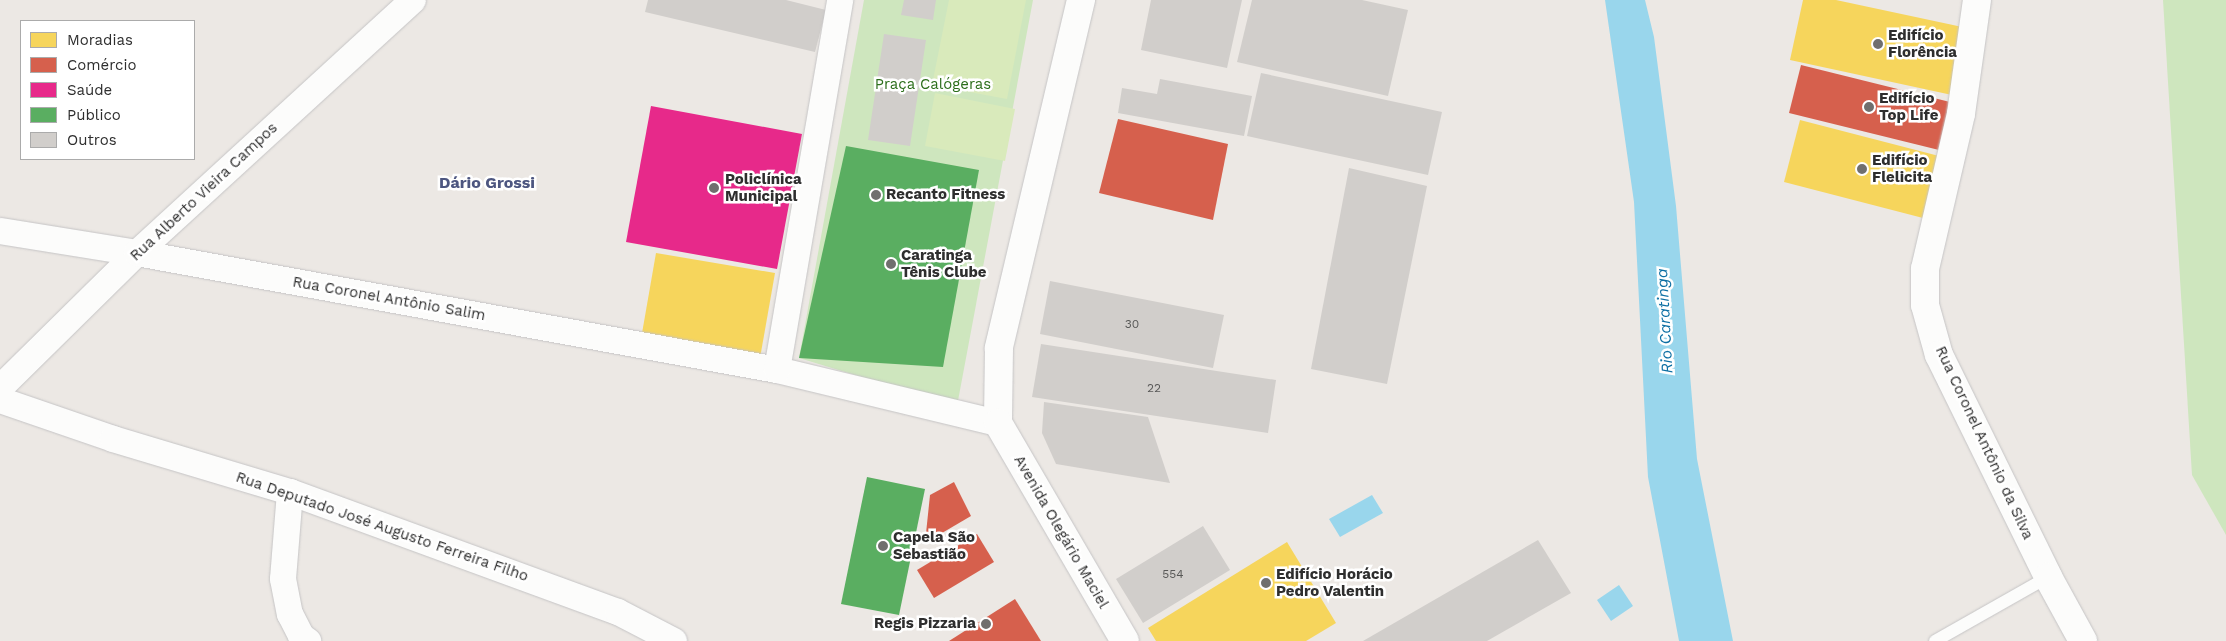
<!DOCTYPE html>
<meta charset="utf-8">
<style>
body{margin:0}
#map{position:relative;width:2226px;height:641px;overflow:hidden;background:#ece8e4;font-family:"Work Sans",sans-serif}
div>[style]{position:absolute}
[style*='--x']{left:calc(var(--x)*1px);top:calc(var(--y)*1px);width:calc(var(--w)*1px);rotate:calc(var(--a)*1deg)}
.green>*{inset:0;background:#cee6be}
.pitch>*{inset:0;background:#d9eabb}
.water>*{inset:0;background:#99d6ec}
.homes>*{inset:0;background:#f6d55c}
.shops>*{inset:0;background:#d6604d}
.health>*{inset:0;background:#e7298a}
.public>*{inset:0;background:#5aae61}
.building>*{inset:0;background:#d1cecb}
.roads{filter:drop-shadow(0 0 1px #c5c4c5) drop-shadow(0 0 1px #c5c4c5)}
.lane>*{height:12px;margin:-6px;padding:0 6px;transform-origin:6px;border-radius:6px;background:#fcfcfb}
.street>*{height:26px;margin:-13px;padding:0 13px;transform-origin:13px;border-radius:13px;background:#fcfcfb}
.secondary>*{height:28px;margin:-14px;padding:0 14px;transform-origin:14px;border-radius:14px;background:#fcfcfb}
.dots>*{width:14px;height:14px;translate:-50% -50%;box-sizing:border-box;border:2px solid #fff;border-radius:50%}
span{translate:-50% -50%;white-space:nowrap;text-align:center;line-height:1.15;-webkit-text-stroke:5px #fff;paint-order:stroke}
.number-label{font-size:12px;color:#585857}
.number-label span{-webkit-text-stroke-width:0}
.poi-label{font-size:15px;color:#2e2e2e;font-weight:700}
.left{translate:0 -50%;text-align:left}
.right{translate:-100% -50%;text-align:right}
.park-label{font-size:15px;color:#2c6e1b}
.street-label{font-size:15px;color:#2e2e2e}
.neighbourhood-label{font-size:16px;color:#4d5680;font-weight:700}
.water-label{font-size:16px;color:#0d6fa3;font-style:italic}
.legend{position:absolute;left:20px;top:20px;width:175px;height:140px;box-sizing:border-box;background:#fff;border:1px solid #ababab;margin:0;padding:6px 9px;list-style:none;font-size:15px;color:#2e2e2e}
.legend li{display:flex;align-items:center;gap:10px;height:25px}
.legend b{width:25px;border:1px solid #ababab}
</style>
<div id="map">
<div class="green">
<i style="clip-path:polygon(864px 0,1033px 0,957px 406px,799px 358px)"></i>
<i style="clip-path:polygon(2163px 0,2226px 0,2226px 535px,2192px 475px)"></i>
</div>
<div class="pitch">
<i style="clip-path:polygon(949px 0,1026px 0,1007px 99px,932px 85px)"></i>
<i style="clip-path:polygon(935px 93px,1015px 109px,1005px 161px,925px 146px)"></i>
</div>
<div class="water">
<i style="clip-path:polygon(1605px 0,1645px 0,1654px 37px,1676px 206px,1697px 459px,1733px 641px,1679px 641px,1648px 477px,1634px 202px)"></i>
<i style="clip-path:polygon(1372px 495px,1383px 513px,1340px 537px,1329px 519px)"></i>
<i style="clip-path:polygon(1619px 585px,1633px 606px,1611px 621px,1597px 600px)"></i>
</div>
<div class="homes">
<i style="clip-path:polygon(1803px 0,1836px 0,1967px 28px,1952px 95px,1790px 60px)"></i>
<i style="clip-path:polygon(1800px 120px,1939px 156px,1923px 218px,1784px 182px)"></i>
<i style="clip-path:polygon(656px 253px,775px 273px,760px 358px,641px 339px)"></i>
<i style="clip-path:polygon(1287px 542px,1336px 623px,1306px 641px,1156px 641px,1148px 628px)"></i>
</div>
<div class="shops">
<i style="clip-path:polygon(1801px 65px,1950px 102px,1939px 150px,1789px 113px)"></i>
<i style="clip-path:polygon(1118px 119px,1228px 144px,1213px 220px,1099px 193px)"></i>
<i style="clip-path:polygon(954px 482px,971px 516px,925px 543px,930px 495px)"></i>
<i style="clip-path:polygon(977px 534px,994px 562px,934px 598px,917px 570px)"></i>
<i style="clip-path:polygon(1015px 599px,1041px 641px,949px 641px)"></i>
</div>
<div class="health">
<i style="clip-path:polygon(651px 106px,802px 134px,777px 269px,626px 242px)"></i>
</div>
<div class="public">
<i style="clip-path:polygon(846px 146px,979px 170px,943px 367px,799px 358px)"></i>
<i style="clip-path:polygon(867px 477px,925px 489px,899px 615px,841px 604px)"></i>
</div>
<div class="building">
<i style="clip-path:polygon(648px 0,786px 0,826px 10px,815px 52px,645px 12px)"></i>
<i style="clip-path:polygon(904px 0,936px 0,933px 20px,901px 15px)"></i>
<i style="clip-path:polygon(1151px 0,1242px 0,1227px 68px,1141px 50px)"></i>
<i style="clip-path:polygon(1252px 0,1362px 0,1408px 10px,1388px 96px,1237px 62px)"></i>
<i style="clip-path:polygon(884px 34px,926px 40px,910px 146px,868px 140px)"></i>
<i style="clip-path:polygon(1261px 73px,1442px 112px,1428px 175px,1247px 136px)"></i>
<i style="clip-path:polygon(1160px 79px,1252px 96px,1244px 136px,1118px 113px,1122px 88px,1157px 94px)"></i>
<i style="clip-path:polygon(1349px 168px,1427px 186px,1387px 384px,1311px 369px)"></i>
<i style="clip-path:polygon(1050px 281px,1224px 315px,1213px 368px,1040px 334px)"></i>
<i style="clip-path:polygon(1041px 344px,1276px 380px,1268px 433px,1032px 397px)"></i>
<i style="clip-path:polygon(1044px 402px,1148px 417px,1170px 483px,1056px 464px,1042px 433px)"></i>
<i style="clip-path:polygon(1203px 526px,1230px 570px,1143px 623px,1116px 579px)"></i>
<i style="clip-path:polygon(1538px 540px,1571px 593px,1487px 641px,1363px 641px)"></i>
</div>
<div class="roads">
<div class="lane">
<i style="--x:1935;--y:641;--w:130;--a:-29.5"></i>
</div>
<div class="street">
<i style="--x:0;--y:231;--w:139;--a:9.1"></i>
<i style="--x:137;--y:253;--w:651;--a:10.36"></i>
<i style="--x:777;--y:370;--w:227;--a:13.5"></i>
<i style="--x:777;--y:370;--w:375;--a:-80.3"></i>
<i style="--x:0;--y:388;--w:192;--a:-44.6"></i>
<i style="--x:137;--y:253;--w:374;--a:-42.5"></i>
<i style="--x:0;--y:400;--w:120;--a:19"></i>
<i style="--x:113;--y:439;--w:185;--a:16.7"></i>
<i style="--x:290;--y:492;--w:349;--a:20.1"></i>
<i style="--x:618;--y:612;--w:63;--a:27.4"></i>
<i style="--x:290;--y:492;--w:87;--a:94.6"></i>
<i style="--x:283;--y:579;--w:36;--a:79"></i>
<i style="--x:290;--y:614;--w:25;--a:63"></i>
<i style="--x:301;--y:636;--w:9;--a:36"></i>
</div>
<div class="secondary">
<i style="--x:1081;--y:0;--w:358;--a:103.3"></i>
<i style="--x:999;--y:348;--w:75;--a:90.8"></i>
<i style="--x:998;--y:423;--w:252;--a:59.8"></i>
<i style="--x:1977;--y:0;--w:115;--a:98"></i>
<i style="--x:1961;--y:114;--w:159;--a:103.1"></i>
<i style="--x:1925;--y:269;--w:36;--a:90"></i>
<i style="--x:1925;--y:305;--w:52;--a:74.4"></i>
<i style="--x:1939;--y:355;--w:247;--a:63.8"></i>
<i style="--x:2048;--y:577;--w:73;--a:61.3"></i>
</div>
</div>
<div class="dots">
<i style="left:1878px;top:44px;background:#706f6e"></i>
<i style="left:1869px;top:107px;background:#706f6e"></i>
<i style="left:1862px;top:169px;background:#706f6e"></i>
<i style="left:714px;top:188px;background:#706f6e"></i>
<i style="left:876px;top:195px;background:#706f6e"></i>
<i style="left:891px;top:264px;background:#706f6e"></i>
<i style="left:883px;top:546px;background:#706f6e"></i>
<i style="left:1266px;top:583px;background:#706f6e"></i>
<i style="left:986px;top:624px;background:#706f6e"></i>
</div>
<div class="number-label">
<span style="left:1132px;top:325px">30</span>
<span style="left:1154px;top:389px">22</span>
<span style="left:1173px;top:575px">554</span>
</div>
<div class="poi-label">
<span class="left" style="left:1888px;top:44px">Edifício<br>Florência</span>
<span class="left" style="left:1879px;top:107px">Edifício<br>Top Life</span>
<span class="left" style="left:1872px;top:169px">Edifício<br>Flelicita</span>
<span class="left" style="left:725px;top:188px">Policlínica<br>Municipal</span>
<span class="left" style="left:886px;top:195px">Recanto Fitness</span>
<span class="left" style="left:901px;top:264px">Caratinga<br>Tênis Clube</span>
<span class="left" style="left:893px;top:546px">Capela São<br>Sebastião</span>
<span class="left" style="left:1276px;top:583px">Edifício Horácio<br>Pedro Valentin</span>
<span class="right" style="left:976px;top:624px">Regis Pizzaria</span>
</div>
<div class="park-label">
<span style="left:933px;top:85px">Praça Calógeras</span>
</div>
<div class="street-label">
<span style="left:204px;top:192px;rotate:-43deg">Rua Alberto Vieira Campos</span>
<span style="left:389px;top:299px;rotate:10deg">Rua Coronel Antônio Salim</span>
<span style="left:1984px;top:443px;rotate:65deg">Rua Coronel Antônio da Silva</span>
<span style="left:382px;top:527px;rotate:19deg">Rua Deputado José Augusto Ferreira Filho</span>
<span style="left:1061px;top:532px;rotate:60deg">Avenida Olegário Maciel</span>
</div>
<div class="neighbourhood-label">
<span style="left:487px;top:183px">Dário Grossi</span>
</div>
<div class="water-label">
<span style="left:1665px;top:321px;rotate:-93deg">Rio Caratinga</span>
</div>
<ul class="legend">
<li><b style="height:14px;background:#f6d55c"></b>Moradias</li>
<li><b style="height:14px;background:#d6604d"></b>Comércio</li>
<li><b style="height:14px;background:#e7298a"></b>Saúde</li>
<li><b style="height:14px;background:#5aae61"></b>Público</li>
<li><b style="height:14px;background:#d1cecb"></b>Outros</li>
</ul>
</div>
